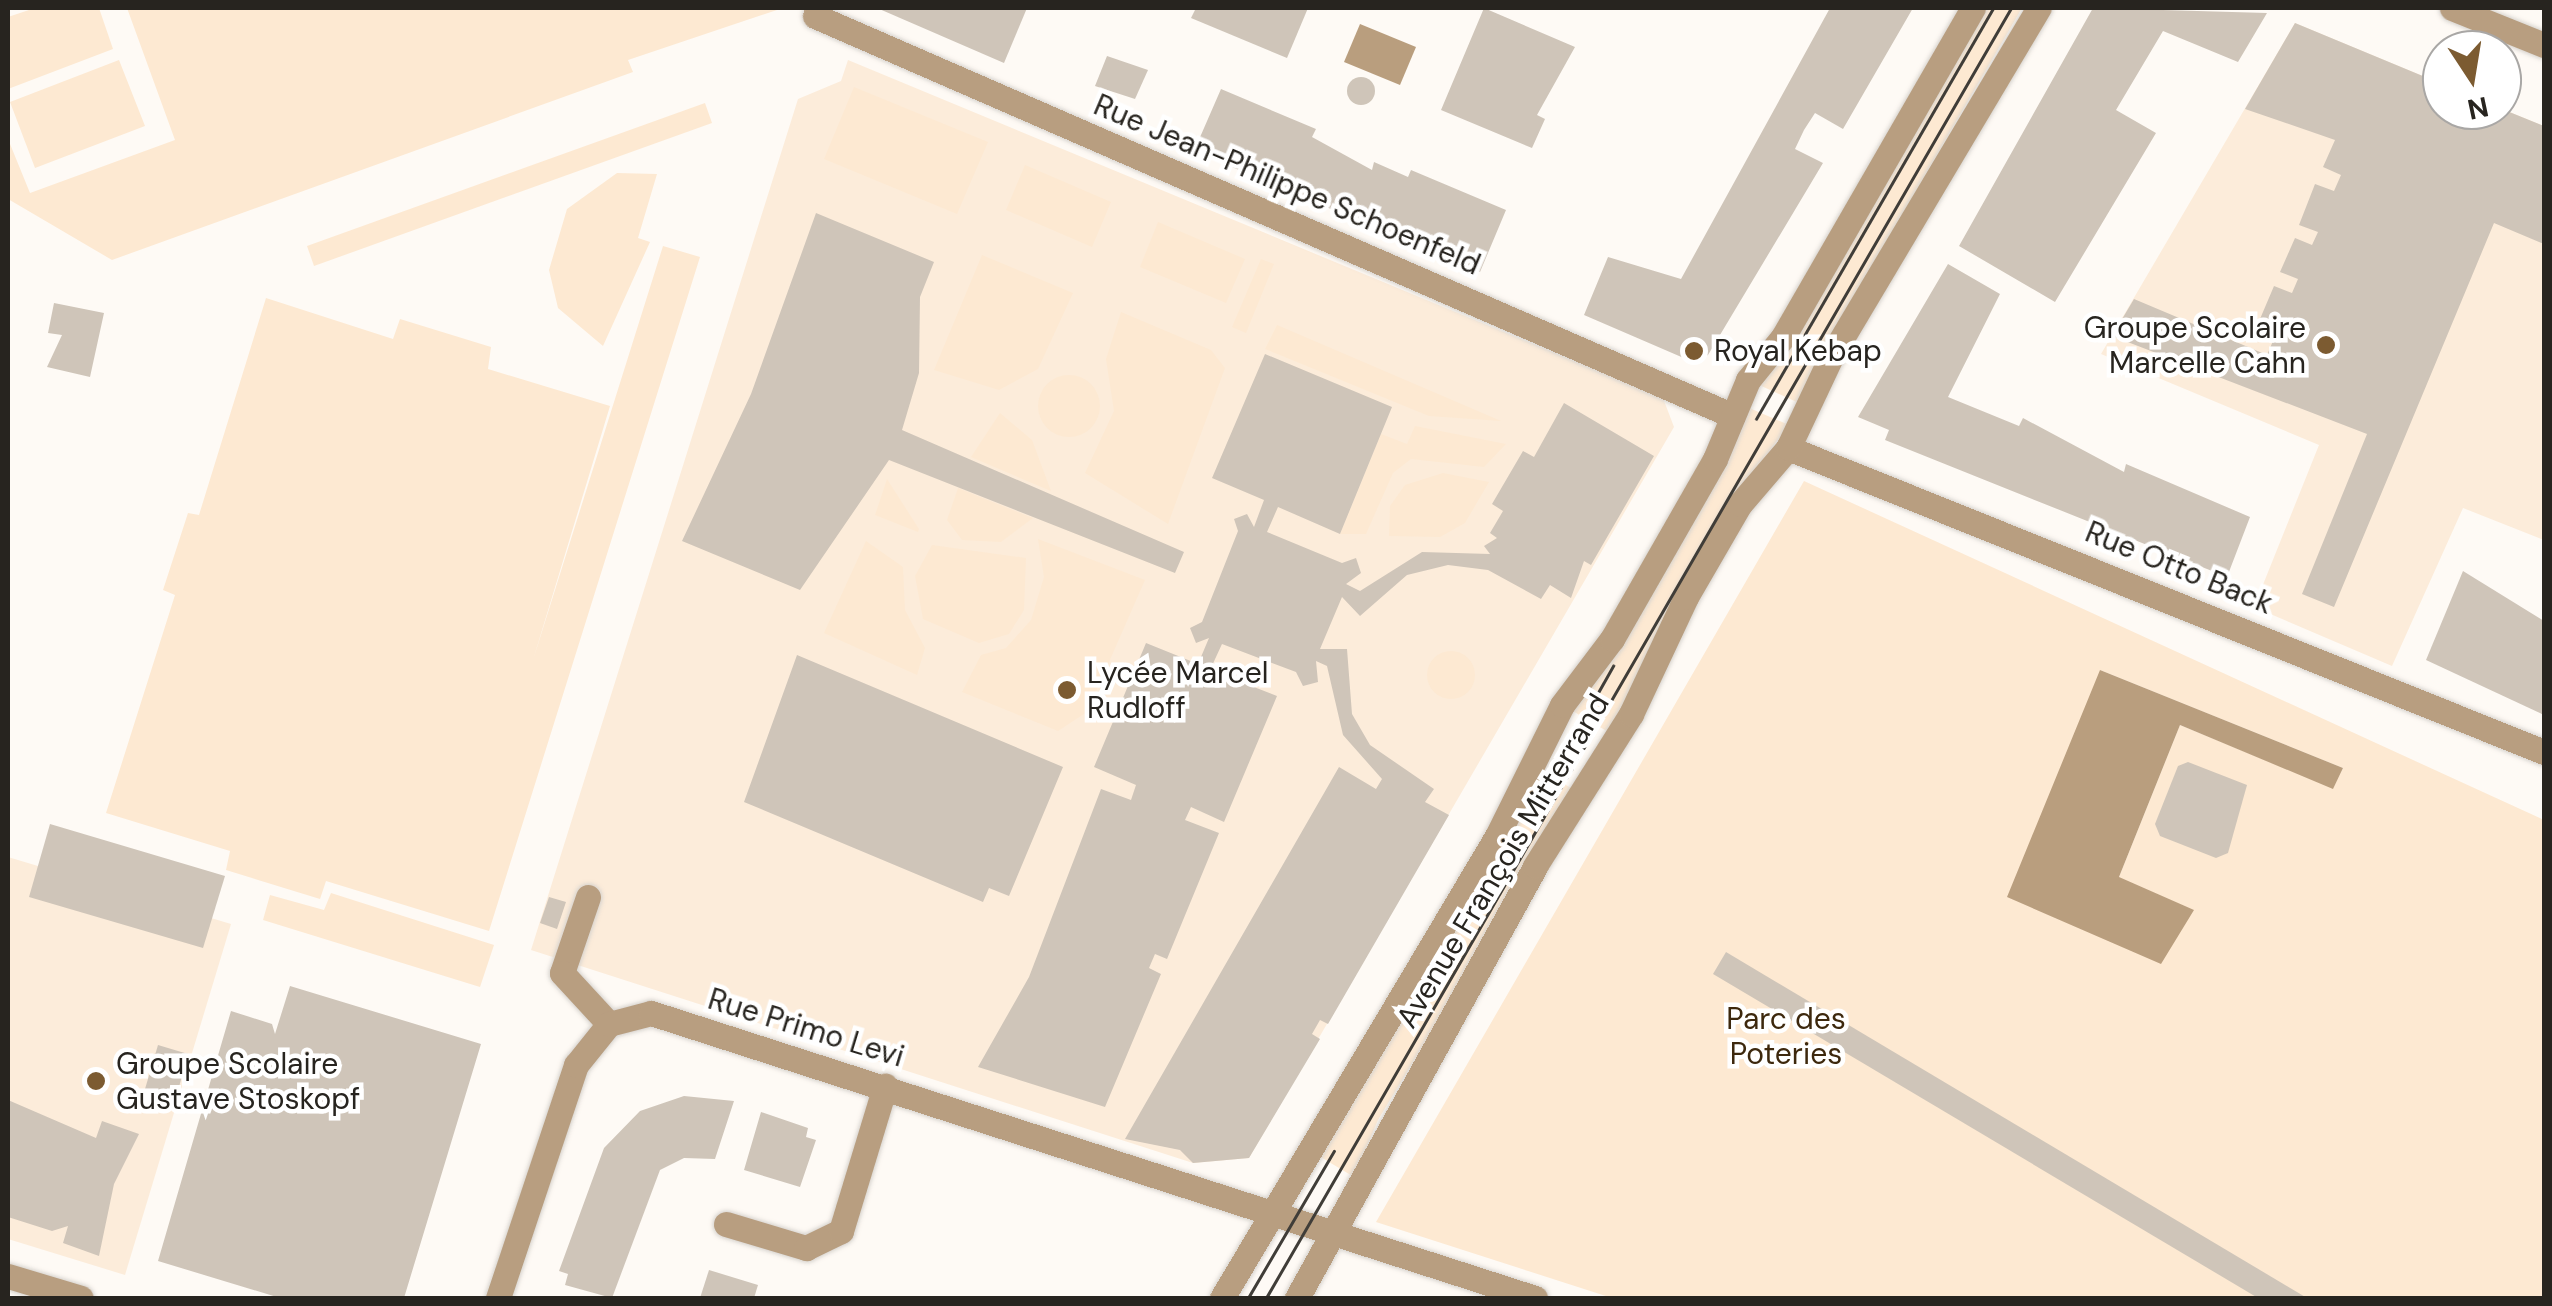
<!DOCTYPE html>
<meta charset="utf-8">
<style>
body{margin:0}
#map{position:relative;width:2552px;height:1306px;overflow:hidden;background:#fefaf5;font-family:"DM Sans",sans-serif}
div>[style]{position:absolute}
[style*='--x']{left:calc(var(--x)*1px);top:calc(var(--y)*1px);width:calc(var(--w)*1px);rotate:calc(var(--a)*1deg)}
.built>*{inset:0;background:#fcecda}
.green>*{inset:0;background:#fde9d2}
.round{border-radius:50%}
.water>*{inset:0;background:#b99e7e}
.building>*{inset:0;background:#cfc5b9}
.roads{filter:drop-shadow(0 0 2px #d7d3ce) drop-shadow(0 0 2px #d7d3ce)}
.minor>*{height:25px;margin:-12.5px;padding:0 12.5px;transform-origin:12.5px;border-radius:12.5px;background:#b89e80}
.tram>*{height:2.5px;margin:-1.25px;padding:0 1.25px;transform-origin:1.25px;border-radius:1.25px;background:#403d38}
.dots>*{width:28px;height:28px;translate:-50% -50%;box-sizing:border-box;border:5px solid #fff;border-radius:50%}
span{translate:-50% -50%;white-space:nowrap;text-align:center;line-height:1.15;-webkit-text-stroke:9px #fff;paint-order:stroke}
.street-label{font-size:30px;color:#27241f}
.poi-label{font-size:30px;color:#27241f}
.right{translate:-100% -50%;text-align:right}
.left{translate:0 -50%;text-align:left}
.park-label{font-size:30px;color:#3d280d}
.frame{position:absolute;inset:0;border:10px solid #27241f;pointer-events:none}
.north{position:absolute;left:2422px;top:30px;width:100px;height:100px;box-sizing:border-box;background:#fff;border:2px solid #a9a7a5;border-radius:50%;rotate:168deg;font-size:28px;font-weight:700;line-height:40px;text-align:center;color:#27241f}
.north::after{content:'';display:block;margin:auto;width:35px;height:45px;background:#7c5b31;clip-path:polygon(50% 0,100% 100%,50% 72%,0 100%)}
</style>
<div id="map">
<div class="built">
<i style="clip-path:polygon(2295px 23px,2442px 84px,2442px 110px,2502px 109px,2544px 126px,2544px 540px,2463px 508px,2392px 666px,2254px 607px,2319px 445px,2101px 354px)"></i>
<i style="clip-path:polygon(848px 60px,1663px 398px,1674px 427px,1249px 1158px,1193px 1163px,531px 950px,798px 99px,841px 81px)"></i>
<i style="clip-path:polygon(8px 857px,231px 924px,125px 1275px,8px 1239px)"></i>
</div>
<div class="green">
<i style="clip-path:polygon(35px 8px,99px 8px,113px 49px,8px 89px,8px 17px)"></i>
<i style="clip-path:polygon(127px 8px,783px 8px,628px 60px,633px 72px,112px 260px,8px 199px,8px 139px,30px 193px,175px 140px)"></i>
<i style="clip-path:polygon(1983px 8px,2022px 8px,1825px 347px,1801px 404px,1757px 384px)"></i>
<i style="clip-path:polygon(119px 60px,145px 126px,35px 168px,10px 102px)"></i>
<i style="clip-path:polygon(854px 87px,988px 142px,957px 214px,824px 159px)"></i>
<i style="clip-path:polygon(705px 103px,712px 123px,314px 266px,307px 246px)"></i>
<i style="clip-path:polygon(1025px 165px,1111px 202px,1092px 247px,1006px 210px)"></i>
<i style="clip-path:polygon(617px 173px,657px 174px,638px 238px,650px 242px,603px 346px,558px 308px,549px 270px,567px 209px)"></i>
<i style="clip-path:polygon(1158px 222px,1245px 259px,1226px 303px,1140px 267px)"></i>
<i style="clip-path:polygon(663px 246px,700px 257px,489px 931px,326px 881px,320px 899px,226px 870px,230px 851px,106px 813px,175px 595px,163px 590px,188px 513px,199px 515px,266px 298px,393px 339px,400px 319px,491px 347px,488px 369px,610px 406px,533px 660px)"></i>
<i style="clip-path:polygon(982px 255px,1073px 293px,1038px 369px,999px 390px,934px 370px)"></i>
<i style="clip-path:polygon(1261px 259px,1274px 264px,1246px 333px,1232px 327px)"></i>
<i style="clip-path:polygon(1121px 312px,1211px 350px,1225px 368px,1168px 524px,1085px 473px,1114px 411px,1106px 359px)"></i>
<i style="clip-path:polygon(1277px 325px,1501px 421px,1429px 416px,1265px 349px)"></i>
<i class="round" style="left:1038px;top:375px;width:62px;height:62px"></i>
<i style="clip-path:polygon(1747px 407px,1789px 425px,1745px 483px,1610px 733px,1571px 710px)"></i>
<i style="clip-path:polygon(1000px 413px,1032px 440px,1051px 491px,971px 457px)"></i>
<i style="clip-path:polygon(1415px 426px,1506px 444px,1484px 467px,1411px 459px,1393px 473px,1366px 534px,1340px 534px,1381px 434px,1407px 444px)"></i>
<i style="clip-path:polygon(1443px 473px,1489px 482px,1465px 523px,1440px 537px,1389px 536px,1390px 506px,1405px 485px)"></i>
<i style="clip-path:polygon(887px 479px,919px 529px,918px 532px,875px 515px)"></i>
<i style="clip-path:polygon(evenodd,1804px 481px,2544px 820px,2544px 1298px,1612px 1298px,1376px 1222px,1804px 481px,2100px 670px,2343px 768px,2333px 788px,2180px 725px,2119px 877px,2100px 670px)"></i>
<i style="clip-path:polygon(958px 488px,1033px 518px,1001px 542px,962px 540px,947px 520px)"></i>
<i style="clip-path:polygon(1038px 539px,1145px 580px,1087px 712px,1058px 731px,962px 692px,981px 655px,1006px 648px,1031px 620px,1044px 577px)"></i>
<i style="clip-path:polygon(866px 541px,903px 567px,905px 610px,925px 648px,917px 675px,824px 633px)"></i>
<i style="clip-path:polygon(932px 545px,1026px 558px,1024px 610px,1009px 634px,979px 643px,923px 619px,915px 576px)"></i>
<i class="round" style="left:1427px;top:651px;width:48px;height:48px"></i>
<i style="clip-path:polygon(1537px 768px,1576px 791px,1378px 1120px,1354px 1177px,1314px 1153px)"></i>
<i style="clip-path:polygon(331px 893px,494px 945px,480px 987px,263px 920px,270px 895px,324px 910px)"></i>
</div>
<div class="water">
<i style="clip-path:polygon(1360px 24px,1416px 47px,1400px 85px,1344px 62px)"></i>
<i style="clip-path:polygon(2100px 670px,2343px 768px,2333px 789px,2180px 725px,2119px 877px,2194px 910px,2161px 964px,2007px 897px)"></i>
</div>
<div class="building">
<i style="clip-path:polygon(877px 8px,1027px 8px,1004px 63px)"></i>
<i style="clip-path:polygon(1196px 8px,1308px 8px,1287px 58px,1191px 18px)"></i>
<i style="clip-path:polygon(1484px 8px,1575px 47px,1537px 115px,1545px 119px,1532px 148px,1441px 110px)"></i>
<i style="clip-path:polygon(1830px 8px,1913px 8px,1843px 129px,1815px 113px,1804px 130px,1795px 149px,1823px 163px,1708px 355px,1693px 362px,1584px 315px,1608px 257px,1681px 279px)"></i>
<i style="clip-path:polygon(2093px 8px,2267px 13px,2238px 62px,2163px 31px,2116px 110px,2156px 133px,2055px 302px,1959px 246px)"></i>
<i style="clip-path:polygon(2295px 23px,2442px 84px,2442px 110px,2502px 109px,2544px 126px,2544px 244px,2494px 223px,2334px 607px,2302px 594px,2367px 434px,2112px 336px,2134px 299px,2267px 355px,2276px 334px,2257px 326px,2274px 286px,2292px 293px,2298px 279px,2280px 272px,2295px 238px,2312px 245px,2318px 232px,2299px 225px,2315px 184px,2334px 191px,2341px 175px,2323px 167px,2335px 140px,2245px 109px)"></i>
<i style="clip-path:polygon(1107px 56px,1148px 70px,1135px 99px,1095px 86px)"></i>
<i class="round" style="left:1347px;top:77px;width:28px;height:28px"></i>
<i style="clip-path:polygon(1221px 89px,1316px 129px,1312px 137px,1372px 170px,1374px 162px,1408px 177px,1411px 170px,1506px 210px,1480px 272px,1194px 151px)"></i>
<i style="clip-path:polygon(816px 213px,934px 262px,920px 297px,919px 373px,902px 430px,1184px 552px,1175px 573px,889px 460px,800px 590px,682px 541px,751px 394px)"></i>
<i style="clip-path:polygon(1948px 264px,2000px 294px,1948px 397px,2019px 426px,2023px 418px,2124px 472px,2126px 464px,2250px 517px,2227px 577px,1885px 440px,1889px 430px,1858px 417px)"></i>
<i style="clip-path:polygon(54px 303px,104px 313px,90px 377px,47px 367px,62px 335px,48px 333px)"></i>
<i style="clip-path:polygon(1265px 354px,1392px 407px,1340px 534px,1278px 507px,1267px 532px,1342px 563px,1356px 558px,1361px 573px,1346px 584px,1360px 591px,1422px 552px,1490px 554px,1484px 546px,1497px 538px,1490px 533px,1503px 511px,1492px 504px,1523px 451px,1534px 457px,1564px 403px,1654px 456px,1591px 565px,1584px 561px,1571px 598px,1550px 585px,1541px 599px,1488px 570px,1448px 565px,1407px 575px,1360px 616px,1342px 597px,1320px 649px,1347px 649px,1352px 714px,1370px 745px,1434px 789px,1425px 802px,1449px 815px,1328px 1024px,1320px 1020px,1312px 1034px,1320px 1039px,1249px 1158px,1193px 1163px,1180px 1150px,1125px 1139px,1339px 767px,1376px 789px,1382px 779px,1343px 735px,1327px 666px,1316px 661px,1318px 682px,1303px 686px,1296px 672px,1222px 644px,1210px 670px,1277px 696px,1224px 822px,1191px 807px,1185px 820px,1219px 833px,1167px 959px,1155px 954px,1149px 968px,1161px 974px,1105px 1107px,978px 1067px,1029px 977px,1101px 789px,1131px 800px,1136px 785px,1094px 767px,1146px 643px,1198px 664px,1209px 638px,1196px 643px,1190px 628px,1202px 622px,1238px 531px,1234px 519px,1247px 514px,1254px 527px,1264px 500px,1212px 478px)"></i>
<i style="clip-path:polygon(2463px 571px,2544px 621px,2544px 715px,2426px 660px)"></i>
<i style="clip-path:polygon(797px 655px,1063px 767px,1009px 896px,989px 888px,983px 902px,744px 802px)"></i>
<i style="clip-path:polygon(2188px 762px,2247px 785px,2228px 853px,2216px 858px,2160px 836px,2155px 824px,2178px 766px)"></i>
<i style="clip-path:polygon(50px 824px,225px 876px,203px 948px,29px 897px)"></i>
<i style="clip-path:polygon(549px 897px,566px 902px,557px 929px,540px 923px)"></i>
<i style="clip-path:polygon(1726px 952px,2307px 1298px,2258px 1298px,1713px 974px)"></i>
<i style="clip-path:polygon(290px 986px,481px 1044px,404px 1298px,280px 1298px,158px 1261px,231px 1011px,272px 1024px,275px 1034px)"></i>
<i style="clip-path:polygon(158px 1045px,188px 1054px,176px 1098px,145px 1089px)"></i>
<i style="clip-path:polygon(684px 1096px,734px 1101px,715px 1159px,684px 1158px,660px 1170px,612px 1298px,565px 1285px,568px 1274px,559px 1271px,604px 1148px,640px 1111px)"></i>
<i style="clip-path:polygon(8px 1100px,96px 1138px,102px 1121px,139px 1134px,114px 1184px,99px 1256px,63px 1243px,68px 1226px,52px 1231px,8px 1217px)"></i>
<i style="clip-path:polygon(761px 1112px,808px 1128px,806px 1137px,816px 1140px,800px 1187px,744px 1170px)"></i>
<i style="clip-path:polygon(709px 1270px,758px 1285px,754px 1298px,700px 1298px)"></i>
</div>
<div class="roads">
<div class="minor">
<i style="--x:2452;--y:8;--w:99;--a:21.9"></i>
<i style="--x:815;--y:16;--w:1001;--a:23.54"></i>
<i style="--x:1788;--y:448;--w:815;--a:21.91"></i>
<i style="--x:588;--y:897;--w:80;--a:108.9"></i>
<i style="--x:562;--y:973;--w:69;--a:47.3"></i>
<i style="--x:726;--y:1224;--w:84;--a:16.7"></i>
<i style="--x:806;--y:1248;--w:39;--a:-26"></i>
<i style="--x:841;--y:1231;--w:152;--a:-73.1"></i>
<i style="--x:8;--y:1276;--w:76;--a:16.8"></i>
<i style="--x:498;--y:1298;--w:246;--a:-71.5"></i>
<i style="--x:576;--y:1065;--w:53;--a:-51.2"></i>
<i style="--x:609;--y:1024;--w:43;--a:-14.7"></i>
<i style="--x:651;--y:1013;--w:929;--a:17.87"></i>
<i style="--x:1222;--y:1298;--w:538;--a:-59.24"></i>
<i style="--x:1497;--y:836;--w:146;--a:-63.6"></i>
<i style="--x:1562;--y:705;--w:83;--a:-52.9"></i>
<i style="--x:1612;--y:639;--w:207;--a:-60.2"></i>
<i style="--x:1715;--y:459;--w:86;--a:-67.3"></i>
<i style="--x:1748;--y:380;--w:55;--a:-50.9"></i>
<i style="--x:1783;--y:337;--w:380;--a:-60"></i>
<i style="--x:1297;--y:1298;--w:493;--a:-61.1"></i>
<i style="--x:1535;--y:866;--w:180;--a:-57.7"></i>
<i style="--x:1631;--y:714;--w:129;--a:-64.8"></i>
<i style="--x:1686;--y:597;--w:108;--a:-59.9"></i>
<i style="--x:1740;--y:504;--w:74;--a:-49.4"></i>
<i style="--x:1788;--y:448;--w:105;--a:-64.7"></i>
<i style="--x:1833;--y:353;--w:402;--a:-59.2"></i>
</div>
</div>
<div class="tram">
<i style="--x:1756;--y:419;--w:474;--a:-60"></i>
<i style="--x:1564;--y:753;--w:100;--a:-60.6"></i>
<i style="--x:1248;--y:1298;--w:170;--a:-59.7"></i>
<i style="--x:1266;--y:1298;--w:1490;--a:-59.99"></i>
</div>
<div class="dots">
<i style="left:2326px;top:345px;background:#7c5b31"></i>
<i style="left:1694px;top:351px;background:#7c5b31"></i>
<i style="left:1067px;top:690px;background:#7c5b31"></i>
<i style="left:96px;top:1081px;background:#7c5b31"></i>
</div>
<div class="street-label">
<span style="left:1287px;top:185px;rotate:23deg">Rue Jean-Philippe Schoenfeld</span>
<span style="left:2179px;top:568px;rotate:22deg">Rue Otto Back</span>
<span style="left:1503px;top:861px;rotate:-59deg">Avenue François Mitterrand</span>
<span style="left:806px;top:1028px;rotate:17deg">Rue Primo Levi</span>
</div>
<div class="poi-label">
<span class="right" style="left:2306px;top:345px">Groupe Scolaire<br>Marcelle Cahn</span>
<span class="left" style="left:1714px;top:351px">Royal Kebap</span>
<span class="left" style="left:1087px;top:690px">Lycée Marcel<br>Rudloff</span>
<span class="left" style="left:116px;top:1081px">Groupe Scolaire<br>Gustave Stoskopf</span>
</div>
<div class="park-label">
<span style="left:1786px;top:1036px">Parc des<br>Poteries</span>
</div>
<div class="frame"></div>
<div class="north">N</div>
</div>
